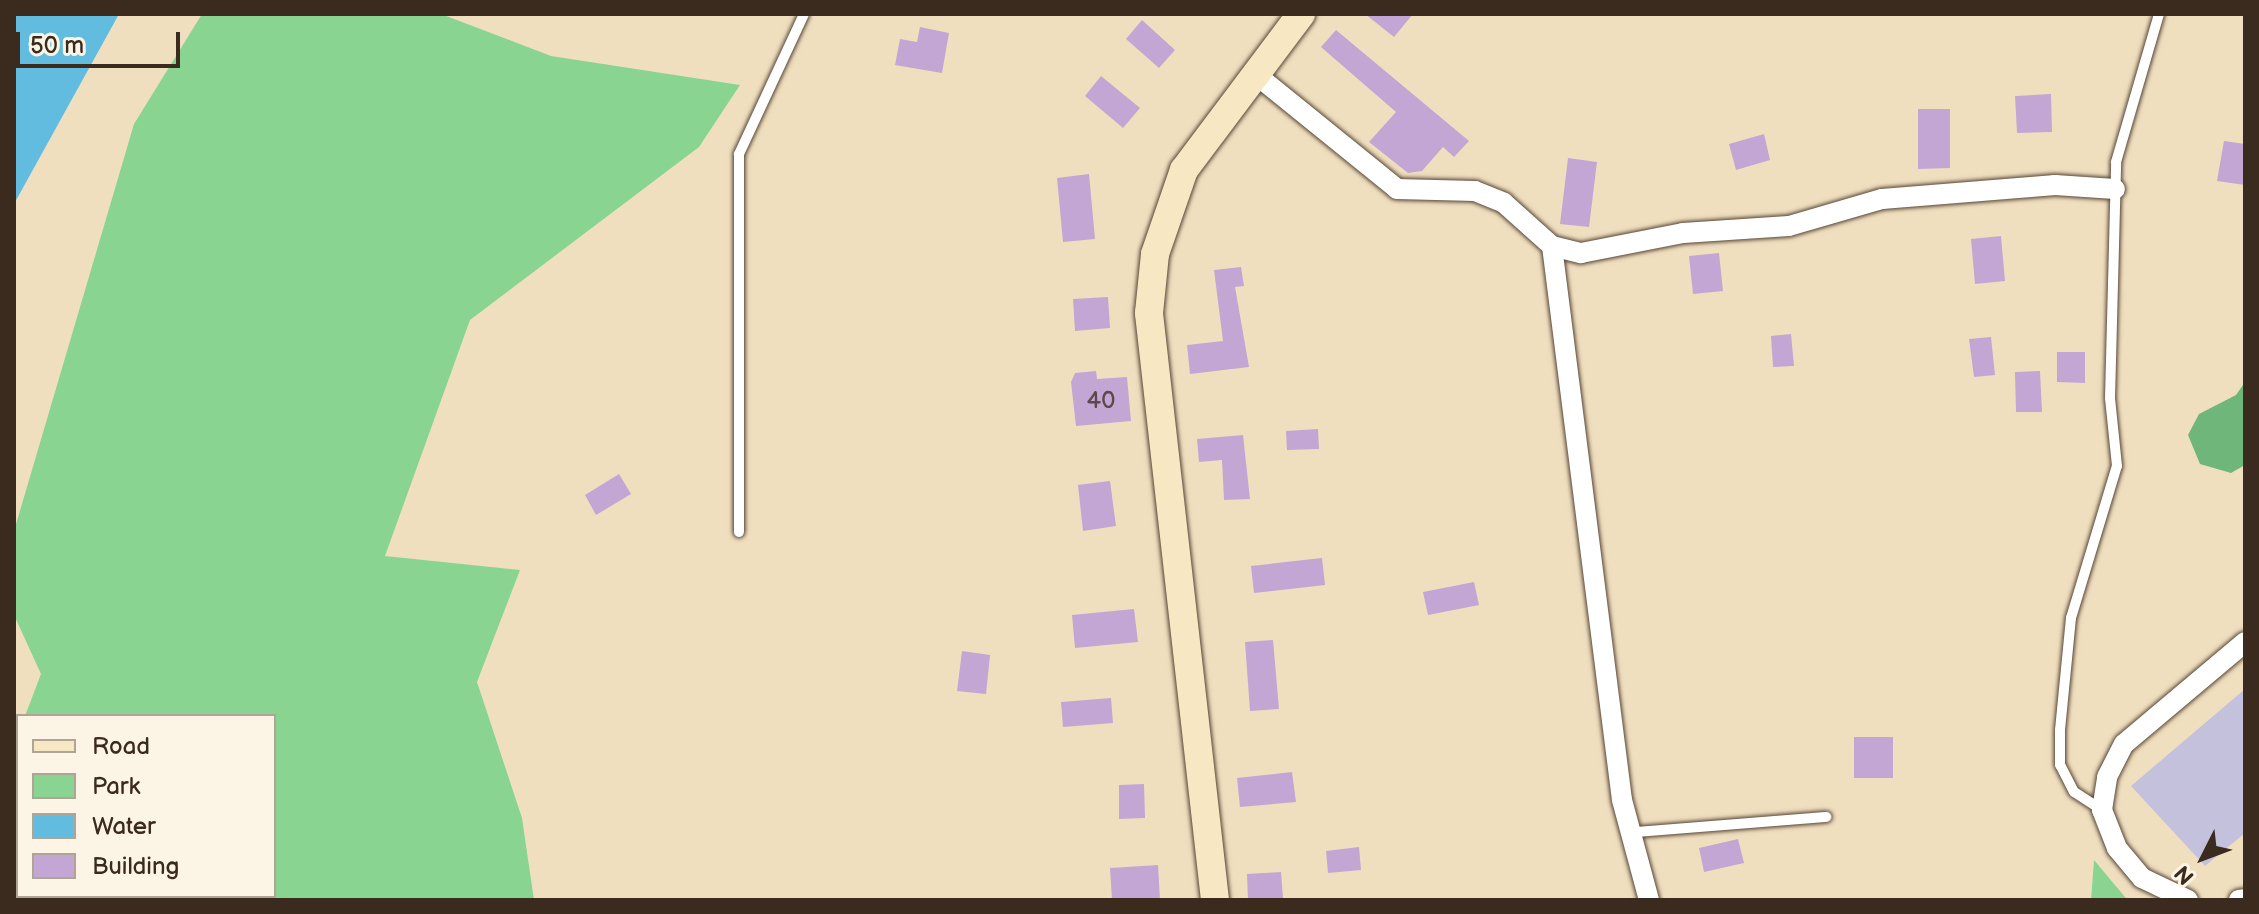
<!DOCTYPE html>
<style>
body{margin:0}
#map{position:relative;width:2259px;height:914px;overflow:hidden;background:#f0dfbf;font-family:"Balsamiq Sans",sans-serif}
div>[style]{position:absolute}
[style*='--x']{left:calc(var(--x)*1px);top:calc(var(--y)*1px);width:calc(var(--w)*1px);rotate:calc(var(--a)*1deg)}
.industrial>*{inset:0;background:#c3c1db}
.green>*{inset:0;background:#8ad491}
.forest>*{inset:0;background:#6fb67b}
.water>*{inset:0;background:#62bcdf}
.building>*{inset:0;background:#c3a6d4}
.roads{filter:drop-shadow(0 0 2px #564536) drop-shadow(0 0 2px #564536)}
.lane>*{height:10px;margin:-5px;padding:0 5px;transform-origin:5px;border-radius:5px;background:#fff}
.street>*{height:20px;margin:-10px;padding:0 10px;transform-origin:10px;border-radius:10px;background:#fff}
.secondary>*{height:28px;margin:-14px;padding:0 14px;transform-origin:14px;border-radius:14px;background:#f7e8c3}
span{translate:-50% -50%;white-space:nowrap;text-align:center;line-height:1.15;-webkit-text-stroke:7px #fcf5e5;paint-order:stroke}
.number-label{font-size:24px;color:#5d494c}
.number-label span{-webkit-text-stroke-width:0}
.frame{position:absolute;inset:0;border:16px solid #3b2a1e;pointer-events:none}
.legend{position:absolute;left:16px;top:714px;width:260px;height:184px;box-sizing:border-box;background:#fcf5e5;border:2px solid #afa495;margin:0;padding:10px 14px;list-style:none;font-size:24px;color:#3b2a1e}
.legend li{display:flex;align-items:center;gap:16px;height:40px}
.legend b{width:40px;border:2px solid #afa495}
.north{position:absolute;left:2163px;top:818px;width:80px;height:80px;-webkit-text-stroke:6px #fcf5e5;paint-order:stroke;rotate:228deg;font-size:22px;font-weight:700;line-height:32px;text-align:center;color:#3b2a1e}
.north::after{content:'';display:block;margin:auto;width:28px;height:36px;background:#3b2a1e;clip-path:polygon(50% 0,100% 100%,50% 72%,0 100%)}
.scale{position:absolute;left:16px;top:32px;width:164px;height:36px;box-sizing:border-box;border:4px solid #3b2a1e;border-top:0;padding-left:10px;font-size:24px;line-height:28px;white-space:nowrap;color:#3b2a1e;-webkit-text-stroke:6px #fcf5e5;paint-order:stroke}
</style>
<div id="map">
<div class="industrial">
<i style="clip-path:polygon(2245px 689px,2245px 833px,2205px 866px,2131px 786px)"></i>
</div>
<div class="green">
<i style="clip-path:polygon(202px 14px,441px 14px,551px 56px,740px 85px,699px 147px,470px 320px,385px 556px,520px 570px,477px 682px,522px 818px,534px 900px,22px 896px,274px 896px,274px 716px,25px 716px,41px 674px,14px 615px,14px 531px,134px 124px)"></i>
<i style="clip-path:polygon(18px 733px,18px 889px,14px 743px)"></i>
<i style="clip-path:polygon(2094px 860px,2125px 897px,2130px 900px,2091px 900px)"></i>
</div>
<div class="forest">
<i style="clip-path:polygon(2245px 382px,2245px 465px,2231px 473px,2200px 464px,2188px 435px,2199px 414px,2236px 395px)"></i>
</div>
<div class="water">
<i style="clip-path:polygon(14px 14px,119px 14px,14px 204px)"></i>
</div>
<div class="building">
<i style="clip-path:polygon(1365px 14px,1413px 14px,1394px 37px)"></i>
<i style="clip-path:polygon(1142px 20px,1175px 50px,1159px 68px,1126px 39px)"></i>
<i style="clip-path:polygon(920px 27px,949px 33px,942px 73px,895px 65px,900px 39px,917px 42px)"></i>
<i style="clip-path:polygon(1336px 30px,1469px 141px,1454px 157px,1443px 147px,1422px 171px,1408px 173px,1369px 142px,1396px 112px,1321px 47px)"></i>
<i style="clip-path:polygon(1101px 76px,1140px 108px,1123px 128px,1085px 96px)"></i>
<i style="clip-path:polygon(2051px 94px,2052px 132px,2017px 133px,2015px 96px)"></i>
<i style="clip-path:polygon(1918px 109px,1950px 109px,1950px 168px,1918px 169px)"></i>
<i style="clip-path:polygon(1764px 134px,1770px 160px,1736px 170px,1729px 144px)"></i>
<i style="clip-path:polygon(2224px 141px,2245px 144px,2245px 185px,2217px 181px)"></i>
<i style="clip-path:polygon(1568px 158px,1597px 162px,1589px 227px,1560px 224px)"></i>
<i style="clip-path:polygon(1089px 174px,1095px 239px,1063px 242px,1057px 178px)"></i>
<i style="clip-path:polygon(2001px 236px,2005px 281px,1975px 284px,1971px 239px)"></i>
<i style="clip-path:polygon(1719px 253px,1723px 291px,1693px 294px,1689px 256px)"></i>
<i style="clip-path:polygon(1241px 267px,1244px 286px,1235px 287px,1249px 367px,1190px 374px,1187px 345px,1223px 341px,1214px 270px)"></i>
<i style="clip-path:polygon(1108px 297px,1110px 328px,1075px 331px,1073px 299px)"></i>
<i style="clip-path:polygon(1791px 334px,1794px 366px,1773px 367px,1771px 336px)"></i>
<i style="clip-path:polygon(1991px 337px,1995px 375px,1974px 377px,1969px 339px)"></i>
<i style="clip-path:polygon(2057px 352px,2085px 352px,2085px 383px,2057px 382px)"></i>
<i style="clip-path:polygon(1096px 371px,1097px 379px,1127px 377px,1131px 421px,1076px 426px,1071px 382px,1075px 373px)"></i>
<i style="clip-path:polygon(2040px 371px,2042px 412px,2016px 412px,2015px 372px)"></i>
<i style="clip-path:polygon(1318px 429px,1319px 449px,1287px 450px,1286px 431px)"></i>
<i style="clip-path:polygon(1243px 435px,1250px 499px,1224px 500px,1222px 460px,1199px 462px,1197px 439px)"></i>
<i style="clip-path:polygon(619px 474px,631px 494px,596px 515px,585px 495px)"></i>
<i style="clip-path:polygon(1110px 481px,1116px 526px,1083px 531px,1078px 485px)"></i>
<i style="clip-path:polygon(1322px 558px,1325px 585px,1254px 593px,1251px 566px)"></i>
<i style="clip-path:polygon(1474px 582px,1479px 605px,1428px 615px,1423px 592px)"></i>
<i style="clip-path:polygon(1134px 609px,1138px 642px,1075px 648px,1072px 615px)"></i>
<i style="clip-path:polygon(1273px 640px,1279px 709px,1250px 711px,1245px 642px)"></i>
<i style="clip-path:polygon(962px 651px,990px 655px,986px 694px,957px 691px)"></i>
<i style="clip-path:polygon(1111px 698px,1113px 723px,1063px 727px,1061px 702px)"></i>
<i style="clip-path:polygon(1854px 737px,1893px 737px,1893px 778px,1854px 778px)"></i>
<i style="clip-path:polygon(1292px 772px,1296px 802px,1240px 807px,1237px 778px)"></i>
<i style="clip-path:polygon(1144px 784px,1145px 818px,1119px 819px,1119px 785px)"></i>
<i style="clip-path:polygon(1738px 839px,1744px 863px,1704px 872px,1699px 848px)"></i>
<i style="clip-path:polygon(1359px 847px,1361px 870px,1328px 873px,1326px 851px)"></i>
<i style="clip-path:polygon(1158px 865px,1160px 900px,1112px 900px,1110px 868px)"></i>
<i style="clip-path:polygon(1281px 872px,1283px 898px,1248px 900px,1247px 874px)"></i>
</div>
<div class="roads">
<div class="lane">
<i style="--x:739;--y:532;--w:378;--a:-90"></i>
<i style="--x:739;--y:154;--w:154;--a:-65.1"></i>
<i style="--x:2102;--y:810;--w:33;--a:-147"></i>
<i style="--x:2074;--y:792;--w:30;--a:-117"></i>
<i style="--x:2060;--y:765;--w:35;--a:-90"></i>
<i style="--x:2060;--y:730;--w:113;--a:-84.4"></i>
<i style="--x:2071;--y:618;--w:159;--a:-73.2"></i>
<i style="--x:2117;--y:466;--w:68;--a:-95.9"></i>
<i style="--x:2110;--y:398;--w:236;--a:-88.5"></i>
<i style="--x:2116;--y:162;--w:154;--a:-73.8"></i>
<i style="--x:1635;--y:832;--w:192;--a:-4.5"></i>
</div>
<div class="street">
<i style="--x:1254;--y:73;--w:184;--a:39"></i>
<i style="--x:1397;--y:189;--w:78;--a:1.5"></i>
<i style="--x:1475;--y:191;--w:31;--a:22"></i>
<i style="--x:1504;--y:203;--w:64;--a:41.9"></i>
<i style="--x:1552;--y:246;--w:558;--a:82.8"></i>
<i style="--x:1622;--y:800;--w:104;--a:74.9"></i>
<i style="--x:1552;--y:246;--w:30;--a:14"></i>
<i style="--x:1581;--y:253;--w:104;--a:-11.1"></i>
<i style="--x:1683;--y:233;--w:106;--a:-3.8"></i>
<i style="--x:1789;--y:226;--w:97;--a:-16.2"></i>
<i style="--x:1882;--y:199;--w:174;--a:-4.6"></i>
<i style="--x:2055;--y:185;--w:60;--a:3.8"></i>
<i style="--x:2188;--y:900;--w:51;--a:-154.4"></i>
<i style="--x:2142;--y:878;--w:39;--a:-130"></i>
<i style="--x:2117;--y:848;--w:41;--a:-111.5"></i>
<i style="--x:2102;--y:810;--w:33;--a:-81"></i>
<i style="--x:2107;--y:777;--w:37;--a:-63"></i>
<i style="--x:2124;--y:744;--w:158;--a:-40.1"></i>
<i style="--x:2239;--y:900;--w:6;--a:-9"></i>
</div>
<div class="secondary">
<i style="--x:1215;--y:900;--w:591;--a:-96.42"></i>
<i style="--x:1149;--y:313;--w:59;--a:-84.2"></i>
<i style="--x:1155;--y:254;--w:89;--a:-71"></i>
<i style="--x:1184;--y:170;--w:195;--a:-53.1"></i>
</div>
</div>
<div class="number-label">
<span style="left:1101px;top:401px">40</span>
</div>
<div class="frame"></div>
<ul class="legend">
<li><b style="height:10px;background:#f7e8c3"></b>Road</li>
<li><b style="height:22px;background:#8ad491"></b>Park</li>
<li><b style="height:22px;background:#62bcdf"></b>Water</li>
<li><b style="height:22px;background:#c3a6d4"></b>Building</li>
</ul>
<div class="north">N</div>
<div class="scale">50 m</div>
</div>
